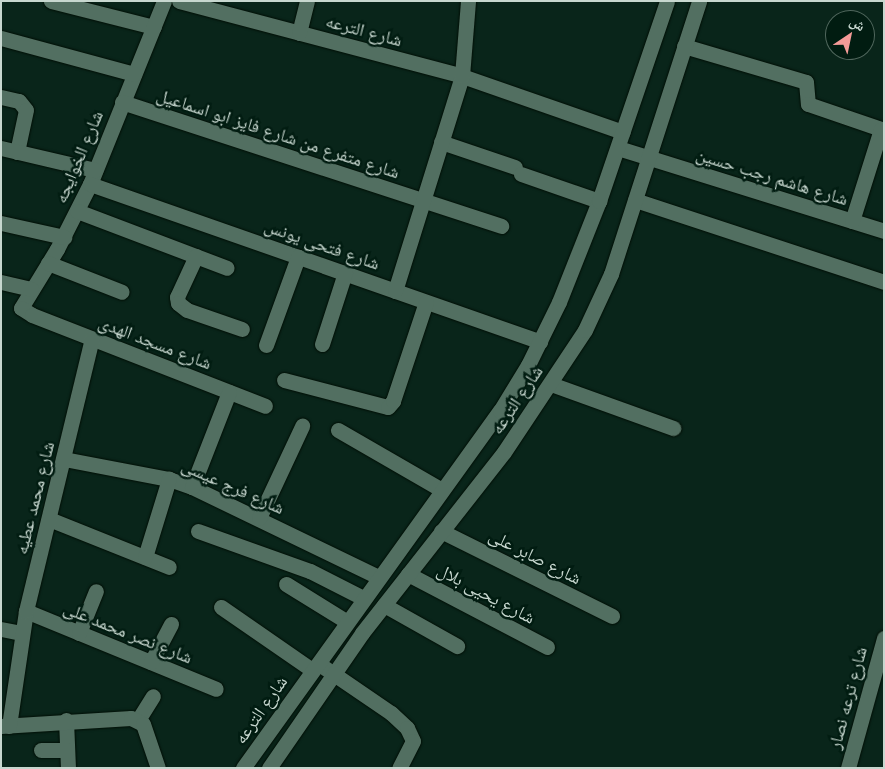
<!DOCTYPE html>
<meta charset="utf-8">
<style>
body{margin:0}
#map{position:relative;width:885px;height:769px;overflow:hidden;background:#09251a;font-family:Quicksand,"Noto Naskh Arabic",sans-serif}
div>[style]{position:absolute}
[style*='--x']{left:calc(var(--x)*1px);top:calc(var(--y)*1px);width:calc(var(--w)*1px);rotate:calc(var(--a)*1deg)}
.roads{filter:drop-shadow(0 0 1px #000e05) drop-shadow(0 0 1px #000e05)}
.minor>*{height:15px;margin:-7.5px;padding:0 7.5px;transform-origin:7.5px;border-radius:7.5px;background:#526f61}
span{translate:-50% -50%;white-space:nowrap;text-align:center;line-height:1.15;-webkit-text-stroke:5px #011c11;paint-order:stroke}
.street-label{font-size:18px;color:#c7d7cf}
.frame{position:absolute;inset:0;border:2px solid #c7d7cf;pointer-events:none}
.north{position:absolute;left:825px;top:10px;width:50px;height:50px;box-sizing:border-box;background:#011c11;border:1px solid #50675d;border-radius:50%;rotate:34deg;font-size:14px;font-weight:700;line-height:20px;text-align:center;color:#c7d7cf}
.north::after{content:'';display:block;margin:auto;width:18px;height:22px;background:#f59b98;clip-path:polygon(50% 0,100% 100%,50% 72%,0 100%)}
</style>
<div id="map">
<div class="roads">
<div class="minor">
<i style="--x:51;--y:1;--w:106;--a:14.2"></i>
<i style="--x:164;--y:1;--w:197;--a:112"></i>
<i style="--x:90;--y:184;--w:73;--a:116.9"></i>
<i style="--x:57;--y:249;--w:69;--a:121.4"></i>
<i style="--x:21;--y:308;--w:13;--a:32"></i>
<i style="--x:32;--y:315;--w:250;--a:21.3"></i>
<i style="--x:179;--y:1;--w:293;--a:14.8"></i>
<i style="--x:462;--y:76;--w:170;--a:19.2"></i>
<i style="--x:299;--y:33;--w:33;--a:-76"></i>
<i style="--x:1;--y:38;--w:138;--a:15.1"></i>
<i style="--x:684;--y:46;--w:127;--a:16.4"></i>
<i style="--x:806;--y:82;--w:22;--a:85"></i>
<i style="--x:808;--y:104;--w:80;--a:18.9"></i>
<i style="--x:1;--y:97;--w:18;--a:13"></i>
<i style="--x:19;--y:101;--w:11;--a:52"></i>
<i style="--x:26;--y:110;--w:43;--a:102.1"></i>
<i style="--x:122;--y:102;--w:399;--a:18.1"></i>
<i style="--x:441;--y:142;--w:78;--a:18.7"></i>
<i style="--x:1;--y:148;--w:97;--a:13.2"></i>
<i style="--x:618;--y:148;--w:279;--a:17.3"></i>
<i style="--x:521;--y:174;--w:83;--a:19.1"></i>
<i style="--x:90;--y:184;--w:477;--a:19.3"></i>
<i style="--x:635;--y:200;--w:262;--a:18.2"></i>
<i style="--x:77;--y:211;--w:160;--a:20.8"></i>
<i style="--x:852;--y:221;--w:96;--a:-72.5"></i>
<i style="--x:1;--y:223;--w:65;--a:12.5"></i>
<i style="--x:196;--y:256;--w:45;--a:114.9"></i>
<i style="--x:177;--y:297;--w:6;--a:81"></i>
<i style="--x:178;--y:303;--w:11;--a:38"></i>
<i style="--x:187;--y:310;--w:58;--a:19.1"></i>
<i style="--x:48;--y:263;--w:79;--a:21.4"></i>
<i style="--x:1;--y:282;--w:31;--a:13"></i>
<i style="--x:395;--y:291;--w:225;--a:-72.7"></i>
<i style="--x:462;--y:76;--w:75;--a:-85.4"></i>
<i style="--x:322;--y:344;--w:75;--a:-72.1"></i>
<i style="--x:266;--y:345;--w:94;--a:-70"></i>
<i style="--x:284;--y:380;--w:107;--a:14.6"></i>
<i style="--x:388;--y:407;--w:8;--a:-50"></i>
<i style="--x:393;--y:401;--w:104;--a:-71.6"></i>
<i style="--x:551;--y:384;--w:130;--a:19.8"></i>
<i style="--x:338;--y:430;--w:120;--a:30"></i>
<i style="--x:64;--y:459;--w:107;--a:10.8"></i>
<i style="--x:169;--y:479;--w:24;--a:19"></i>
<i style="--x:192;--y:487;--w:207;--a:25.8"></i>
<i style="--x:192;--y:487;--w:102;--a:-68.7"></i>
<i style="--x:259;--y:518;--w:102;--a:-64.9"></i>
<i style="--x:49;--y:519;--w:129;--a:21.8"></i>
<i style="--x:198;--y:531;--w:119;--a:19.7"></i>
<i style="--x:310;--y:571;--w:59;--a:27"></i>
<i style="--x:441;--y:531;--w:191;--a:26.4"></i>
<i style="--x:145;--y:557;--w:82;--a:-72.9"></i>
<i style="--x:408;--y:574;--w:157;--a:27.7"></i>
<i style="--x:286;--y:584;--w:70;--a:31.7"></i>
<i style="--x:384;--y:605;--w:84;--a:29.3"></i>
<i style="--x:221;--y:607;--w:111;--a:34.7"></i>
<i style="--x:26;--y:611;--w:205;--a:22.3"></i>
<i style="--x:1;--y:629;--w:20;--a:11"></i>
<i style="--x:79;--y:633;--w:45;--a:-68"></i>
<i style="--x:151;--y:662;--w:43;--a:-62.2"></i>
<i style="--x:325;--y:668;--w:80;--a:34.3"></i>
<i style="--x:391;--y:713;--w:22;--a:43"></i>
<i style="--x:407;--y:728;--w:14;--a:65"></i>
<i style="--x:413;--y:741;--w:30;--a:117"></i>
<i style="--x:66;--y:720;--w:48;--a:87.6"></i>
<i style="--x:138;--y:720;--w:28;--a:-58"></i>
<i style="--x:1;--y:726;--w:130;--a:-3.5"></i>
<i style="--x:131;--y:718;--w:13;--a:27"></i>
<i style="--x:143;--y:724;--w:46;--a:71.2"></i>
<i style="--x:9;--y:726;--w:116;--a:-81.6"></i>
<i style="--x:26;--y:611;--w:280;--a:-76.4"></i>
<i style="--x:41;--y:750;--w:26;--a:0"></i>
<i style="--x:243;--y:768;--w:440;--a:-54.3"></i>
<i style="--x:500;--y:411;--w:54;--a:-58.7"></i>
<i style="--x:528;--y:365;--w:70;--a:-63.8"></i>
<i style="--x:559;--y:302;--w:109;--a:-68.4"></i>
<i style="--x:599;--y:201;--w:211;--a:-71.2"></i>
<i style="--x:269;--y:768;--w:164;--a:-55.4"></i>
<i style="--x:362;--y:633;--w:230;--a:-51.9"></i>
<i style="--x:504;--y:452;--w:146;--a:-56.4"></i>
<i style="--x:585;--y:330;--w:62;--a:-65.1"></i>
<i style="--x:611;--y:274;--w:287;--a:-72.1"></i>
<i style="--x:848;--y:768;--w:135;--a:-74.5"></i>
</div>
</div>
<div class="street-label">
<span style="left:364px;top:31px;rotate:15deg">شارع الترعه</span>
<span style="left:278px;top:134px;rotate:18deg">شارع متفرع من شارع فايز ابو اسماعيل</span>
<span style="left:79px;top:157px;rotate:-67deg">شارع الخوايجه</span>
<span style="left:772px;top:177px;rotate:17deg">شارع هاشم رجب حسين</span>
<span style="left:322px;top:245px;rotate:19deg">شارع فتحى يونس</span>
<span style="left:155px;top:343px;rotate:21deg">شارع مسجد الهدى</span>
<span style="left:517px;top:400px;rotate:-56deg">شارع الترعه</span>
<span style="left:233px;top:487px;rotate:24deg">شارع فرج عيسى</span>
<span style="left:35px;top:498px;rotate:-76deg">شارع محمد عطيه</span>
<span style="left:535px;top:557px;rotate:27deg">شارع صابر على</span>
<span style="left:486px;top:594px;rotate:28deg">شارع يحيى بلال</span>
<span style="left:128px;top:633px;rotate:22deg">شارع نصر محمد على</span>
<span style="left:848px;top:698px;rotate:-75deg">شارع ترعه نصار</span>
<span style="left:261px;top:710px;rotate:-55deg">شارع الترعه</span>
</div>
<div class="frame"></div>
<div class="north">ش</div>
</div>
